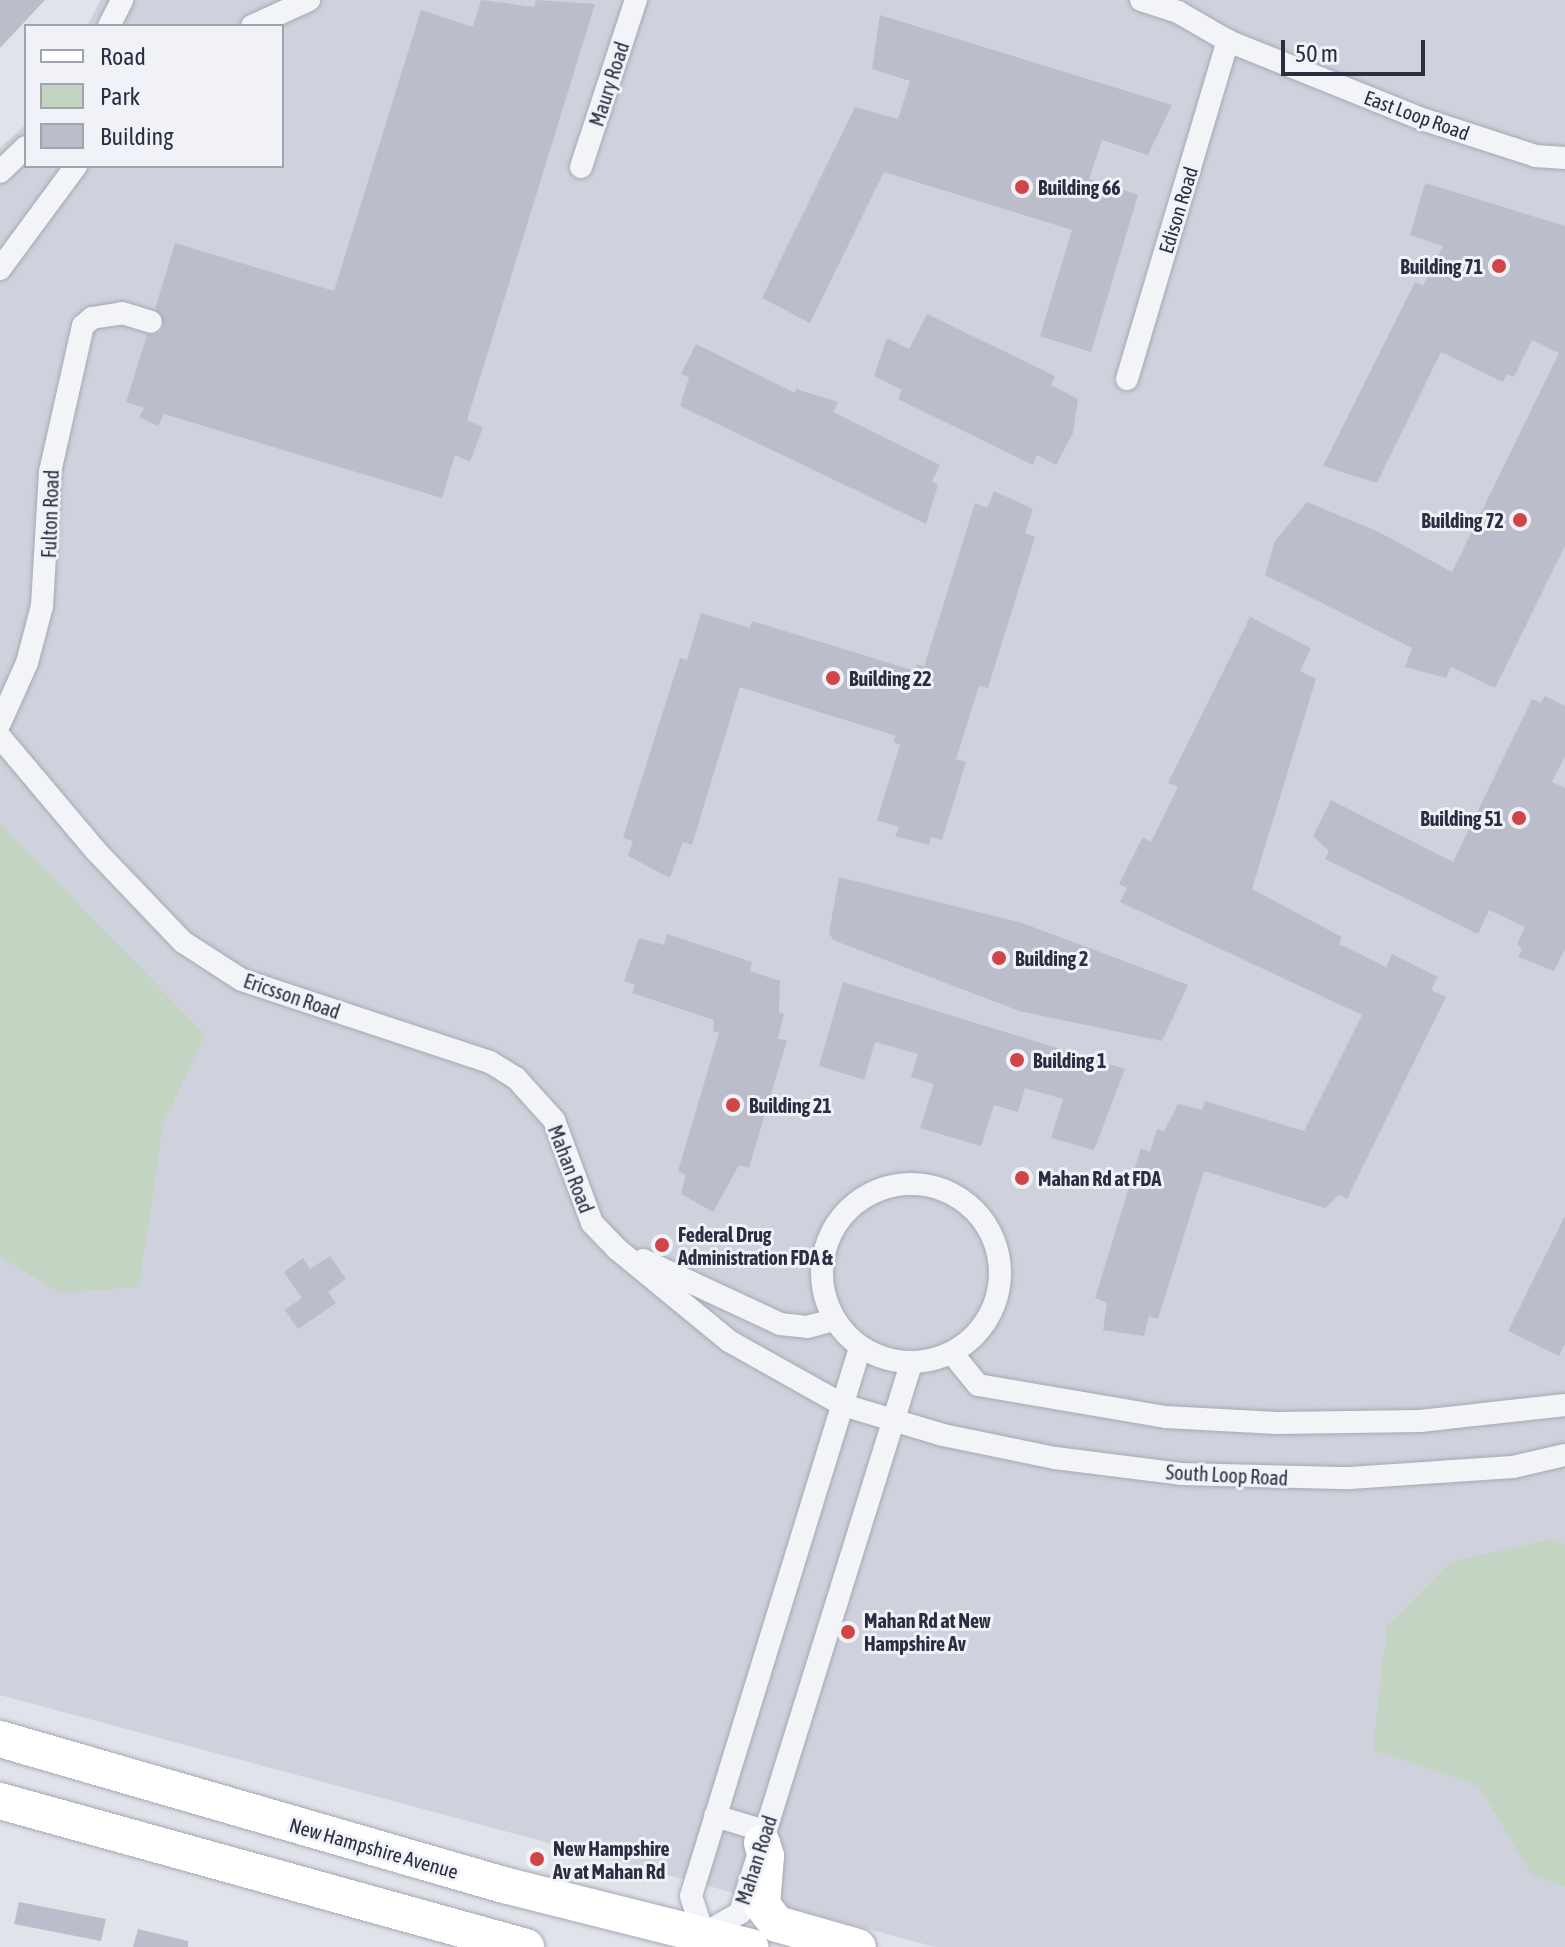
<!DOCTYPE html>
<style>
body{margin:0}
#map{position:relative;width:1565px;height:1947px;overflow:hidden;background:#e1e3ea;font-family:"Asap Condensed",sans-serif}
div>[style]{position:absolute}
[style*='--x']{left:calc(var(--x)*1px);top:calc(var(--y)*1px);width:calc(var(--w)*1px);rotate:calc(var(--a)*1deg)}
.built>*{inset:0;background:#cfd2dc}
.green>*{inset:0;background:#c4d4c2}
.building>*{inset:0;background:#bbbeca}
.roads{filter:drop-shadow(0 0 2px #a6a9b4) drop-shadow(0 0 2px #a6a9b4)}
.minor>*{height:22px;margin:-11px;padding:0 11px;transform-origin:11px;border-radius:11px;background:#f3f4f8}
.minor>.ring{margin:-11px;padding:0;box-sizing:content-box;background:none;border:22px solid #f3f4f8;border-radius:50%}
.primary>*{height:36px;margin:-18px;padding:0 18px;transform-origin:18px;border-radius:18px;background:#fff}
.dots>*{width:22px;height:22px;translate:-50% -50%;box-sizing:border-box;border:4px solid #f0f2f7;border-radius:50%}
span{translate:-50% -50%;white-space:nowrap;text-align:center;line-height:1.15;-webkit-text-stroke:6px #f0f2f7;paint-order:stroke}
.street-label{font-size:20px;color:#292f41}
.poi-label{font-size:20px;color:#292f41;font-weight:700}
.left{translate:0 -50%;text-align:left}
.right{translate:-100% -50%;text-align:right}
.legend{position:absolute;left:24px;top:24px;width:260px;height:144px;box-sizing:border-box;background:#f0f2f7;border:2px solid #a0a4ae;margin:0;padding:10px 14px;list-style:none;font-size:24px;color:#292f41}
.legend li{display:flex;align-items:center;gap:16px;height:40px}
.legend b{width:40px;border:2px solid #a0a4ae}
.scale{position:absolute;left:1281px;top:40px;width:144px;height:36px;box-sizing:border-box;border:4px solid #292f41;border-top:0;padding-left:10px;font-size:24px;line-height:28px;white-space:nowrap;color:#292f41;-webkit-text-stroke:6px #f0f2f7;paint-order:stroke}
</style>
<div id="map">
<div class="built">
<i style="clip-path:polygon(100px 0,1565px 0,1565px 1947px,935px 1947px,0 1695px,0 148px,26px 124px,26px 166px,282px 166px,282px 26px,87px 26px)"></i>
</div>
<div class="green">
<i style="clip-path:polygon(0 824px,205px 1034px,163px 1125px,139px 1287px,60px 1293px,0 1256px)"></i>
<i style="clip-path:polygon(1553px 1539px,1565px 1544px,1565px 1887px,1531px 1874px,1479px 1786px,1373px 1750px,1387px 1626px,1450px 1562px)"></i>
</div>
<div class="building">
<i style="clip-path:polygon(0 0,45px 0,0 48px)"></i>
<i style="clip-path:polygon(481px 0,534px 7px,536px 0,595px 4px,467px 420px,483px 427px,470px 462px,455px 455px,442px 498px,164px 414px,158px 426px,139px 417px,144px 408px,126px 402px,147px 335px,160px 333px,164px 325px,155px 309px,175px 243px,334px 291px,421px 10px,473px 27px)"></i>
<i style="clip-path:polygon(880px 15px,1172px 105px,1148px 155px,1102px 140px,1089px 179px,1138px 195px,1091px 352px,1040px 336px,1072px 230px,884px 172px,810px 323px,762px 298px,855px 107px,898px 119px,910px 81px,872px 69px)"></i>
<i style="clip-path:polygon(1425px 183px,1565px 226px,1565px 546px,1495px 688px,1451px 667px,1446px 678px,1405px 667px,1412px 648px,1265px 575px,1275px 541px,1307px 502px,1379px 532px,1452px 572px,1559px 353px,1532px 340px,1514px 377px,1507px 374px,1503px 382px,1441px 352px,1377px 483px,1323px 466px,1415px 282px,1423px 286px,1443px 246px,1410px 235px)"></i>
<i style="clip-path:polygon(927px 314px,1055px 376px,1051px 385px,1078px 399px,1073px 433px,1056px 465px,1037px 455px,1033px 465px,898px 399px,902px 390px,874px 376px,887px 338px,909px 349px)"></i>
<i style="clip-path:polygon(696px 344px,795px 393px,796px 389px,838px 402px,833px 412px,940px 465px,932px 481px,938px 485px,926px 524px,680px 406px,689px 377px,681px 374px)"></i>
<i style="clip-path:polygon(994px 491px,1033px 509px,1025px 533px,1035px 537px,988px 688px,979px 686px,956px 759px,966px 762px,942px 840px,931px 837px,929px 845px,895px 836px,899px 827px,877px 820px,900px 745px,893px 742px,896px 736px,740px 687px,692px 845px,683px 842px,670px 878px,628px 856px,633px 841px,623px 838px,680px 658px,687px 660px,701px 613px,750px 628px,752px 621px,915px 671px,917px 664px,924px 667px,975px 503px,987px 508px)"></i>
<i style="clip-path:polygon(1250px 617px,1311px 648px,1300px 671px,1316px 679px,1252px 889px,1342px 937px,1339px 944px,1386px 967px,1392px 954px,1438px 977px,1431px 990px,1446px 997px,1347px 1199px,1339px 1195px,1325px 1208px,1204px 1171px,1158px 1319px,1149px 1316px,1144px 1336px,1103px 1330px,1107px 1303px,1095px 1298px,1141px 1148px,1150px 1152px,1157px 1129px,1164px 1131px,1178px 1104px,1202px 1110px,1205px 1101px,1304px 1131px,1362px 1015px,1120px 902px,1127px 888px,1119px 884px,1143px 837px,1151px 842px,1178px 787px,1168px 783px)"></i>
<i style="clip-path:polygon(1545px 696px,1565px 706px,1565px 756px,1552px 782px,1565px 788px,1565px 949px,1554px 971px,1518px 957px,1522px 949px,1517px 944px,1525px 927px,1489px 910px,1478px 934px,1325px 859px,1329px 851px,1313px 836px,1331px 800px,1453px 862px,1532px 699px,1541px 703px)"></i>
<i style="clip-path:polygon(839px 877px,1022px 923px,1188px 985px,1162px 1041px,1019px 1011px,833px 940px,829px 933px)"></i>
<i style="clip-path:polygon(667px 934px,752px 962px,750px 971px,780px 981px,779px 1013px,784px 1014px,778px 1039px,787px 1040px,749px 1168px,739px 1165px,713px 1212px,681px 1194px,686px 1175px,678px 1171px,719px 1033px,713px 1031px,714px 1020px,632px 993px,635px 985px,624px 981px,639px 938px,664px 945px)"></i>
<i style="clip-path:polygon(843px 982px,1125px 1069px,1094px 1150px,1051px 1138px,1063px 1099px,1025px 1088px,1018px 1112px,994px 1105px,981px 1146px,920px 1128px,934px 1084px,911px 1077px,918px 1054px,875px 1042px,864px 1080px,819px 1066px)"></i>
<i style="clip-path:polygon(1565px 1216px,1565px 1344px,1559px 1356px,1508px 1331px)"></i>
<i style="clip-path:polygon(330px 1256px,346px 1279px,328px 1292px,336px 1303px,298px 1329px,285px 1310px,302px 1298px,284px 1272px,303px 1258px,310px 1269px)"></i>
<i style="clip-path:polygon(19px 1902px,106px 1919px,101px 1941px,14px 1924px)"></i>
<i style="clip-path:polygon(138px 1929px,188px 1941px,188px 1947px,133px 1947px)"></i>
</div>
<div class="roads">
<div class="minor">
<i style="--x:1141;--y:0;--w:39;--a:18"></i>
<i style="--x:1178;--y:12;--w:58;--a:30.1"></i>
<i style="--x:1228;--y:41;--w:212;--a:21.9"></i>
<i style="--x:1425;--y:120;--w:117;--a:18"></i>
<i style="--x:1536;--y:156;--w:29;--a:4"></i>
<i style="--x:109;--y:26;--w:29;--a:-63"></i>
<i style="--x:252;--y:26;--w:63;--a:-24.5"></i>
<i style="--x:581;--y:167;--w:176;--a:-71.8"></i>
<i style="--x:0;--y:172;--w:36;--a:-44"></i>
<i style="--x:0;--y:269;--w:128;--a:-53.6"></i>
<i style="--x:1127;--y:379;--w:353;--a:-73.4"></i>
<i style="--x:0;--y:723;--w:66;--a:-65.8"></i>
<i style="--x:27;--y:663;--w:59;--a:-75.3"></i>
<i style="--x:42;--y:606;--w:134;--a:-86.6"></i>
<i style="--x:50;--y:472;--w:150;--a:-77.3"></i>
<i style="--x:83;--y:326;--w:12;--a:-42"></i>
<i style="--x:92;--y:318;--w:30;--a:-9"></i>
<i style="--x:122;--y:313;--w:30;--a:17"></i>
<i style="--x:0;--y:737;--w:149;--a:49.9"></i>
<i style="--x:96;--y:851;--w:126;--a:46.3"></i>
<i style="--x:183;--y:942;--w:70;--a:32.8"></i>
<i style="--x:242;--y:980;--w:261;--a:18.3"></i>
<i style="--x:490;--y:1062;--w:31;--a:32"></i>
<i style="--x:516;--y:1078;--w:57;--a:47.9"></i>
<i style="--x:554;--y:1120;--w:110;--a:69.7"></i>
<i style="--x:592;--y:1223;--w:36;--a:46"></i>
<i style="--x:617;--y:1249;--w:145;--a:39.4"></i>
<i style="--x:729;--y:1341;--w:131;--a:29.3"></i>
<i style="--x:843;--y:1405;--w:104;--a:16.7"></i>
<i style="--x:943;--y:1435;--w:114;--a:11.6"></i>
<i style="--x:1055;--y:1458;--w:127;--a:7.2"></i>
<i style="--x:1181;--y:1474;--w:169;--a:1.4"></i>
<i style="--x:1350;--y:1478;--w:163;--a:-3.9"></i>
<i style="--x:1513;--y:1467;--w:53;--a:-13"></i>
<i class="ring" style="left:822px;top:1184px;width:156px;height:156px"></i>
<i style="--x:643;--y:1260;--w:151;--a:25"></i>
<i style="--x:780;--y:1324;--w:27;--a:6"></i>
<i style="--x:807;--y:1327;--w:28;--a:-15"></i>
<i style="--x:860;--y:1348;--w:573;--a:107.14"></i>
<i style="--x:691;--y:1896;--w:40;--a:72"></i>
<i style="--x:703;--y:1934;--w:43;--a:-29.6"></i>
<i style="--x:740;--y:1913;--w:575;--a:-72.7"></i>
<i style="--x:952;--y:1353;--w:41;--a:50.9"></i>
<i style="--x:978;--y:1385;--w:190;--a:9.7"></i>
<i style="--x:1165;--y:1417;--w:112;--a:3.1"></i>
<i style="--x:1277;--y:1423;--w:143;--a:-0.8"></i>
<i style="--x:1420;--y:1421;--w:146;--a:-6.3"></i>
<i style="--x:715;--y:1816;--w:52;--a:16.7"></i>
</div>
<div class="primary">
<i style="--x:0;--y:1739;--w:525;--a:16.16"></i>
<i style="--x:504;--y:1885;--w:254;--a:14.1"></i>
<i style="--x:0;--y:1801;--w:546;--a:15.51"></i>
<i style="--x:762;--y:1843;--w:14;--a:73"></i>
<i style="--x:766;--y:1856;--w:49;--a:94.7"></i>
<i style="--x:762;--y:1905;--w:24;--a:52"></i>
<i style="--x:777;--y:1924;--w:84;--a:15.9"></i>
</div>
</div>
<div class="dots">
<i style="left:1022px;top:187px;background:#d04548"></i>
<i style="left:1499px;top:266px;background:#d04548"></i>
<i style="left:1520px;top:520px;background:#d04548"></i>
<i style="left:833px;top:678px;background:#d04548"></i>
<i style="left:1519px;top:818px;background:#d04548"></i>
<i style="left:999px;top:958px;background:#d04548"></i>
<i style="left:1017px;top:1060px;background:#d04548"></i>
<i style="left:733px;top:1105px;background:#d04548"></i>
<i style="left:1022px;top:1178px;background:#d04548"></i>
<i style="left:662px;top:1245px;background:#d04548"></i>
<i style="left:848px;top:1632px;background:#d04548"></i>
<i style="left:537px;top:1859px;background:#d04548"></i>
</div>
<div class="street-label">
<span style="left:609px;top:84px;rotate:-72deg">Maury Road</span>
<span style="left:1417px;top:115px;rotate:20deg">East Loop Road</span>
<span style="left:1178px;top:210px;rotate:-73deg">Edison Road</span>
<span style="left:50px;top:514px;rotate:-88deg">Fulton Road</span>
<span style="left:292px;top:996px;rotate:19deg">Ericsson Road</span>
<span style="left:571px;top:1169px;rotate:69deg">Mahan Road</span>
<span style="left:1227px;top:1475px;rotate:3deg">South Loop Road</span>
<span style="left:374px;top:1848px;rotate:16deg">New Hampshire Avenue</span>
<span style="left:756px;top:1860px;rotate:-72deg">Mahan Road</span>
</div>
<div class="poi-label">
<span class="left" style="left:1038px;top:187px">Building 66</span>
<span class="right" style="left:1483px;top:266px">Building 71</span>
<span class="right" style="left:1504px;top:520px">Building 72</span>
<span class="left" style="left:849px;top:678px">Building 22</span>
<span class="right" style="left:1503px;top:818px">Building 51</span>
<span class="left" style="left:1015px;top:958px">Building 2</span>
<span class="left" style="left:1033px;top:1060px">Building 1</span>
<span class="left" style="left:749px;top:1105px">Building 21</span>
<span class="left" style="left:1038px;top:1178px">Mahan Rd at FDA</span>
<span class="left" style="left:678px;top:1246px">Federal Drug<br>Administration FDA &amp;</span>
<span class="left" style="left:864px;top:1632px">Mahan Rd at New<br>Hampshire Av</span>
<span class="left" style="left:553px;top:1860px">New Hampshire<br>Av at Mahan Rd</span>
</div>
<ul class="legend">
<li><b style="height:10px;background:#fff"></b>Road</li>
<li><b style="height:22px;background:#c4d4c2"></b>Park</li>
<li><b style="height:22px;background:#bbbeca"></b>Building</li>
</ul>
<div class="scale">50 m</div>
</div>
